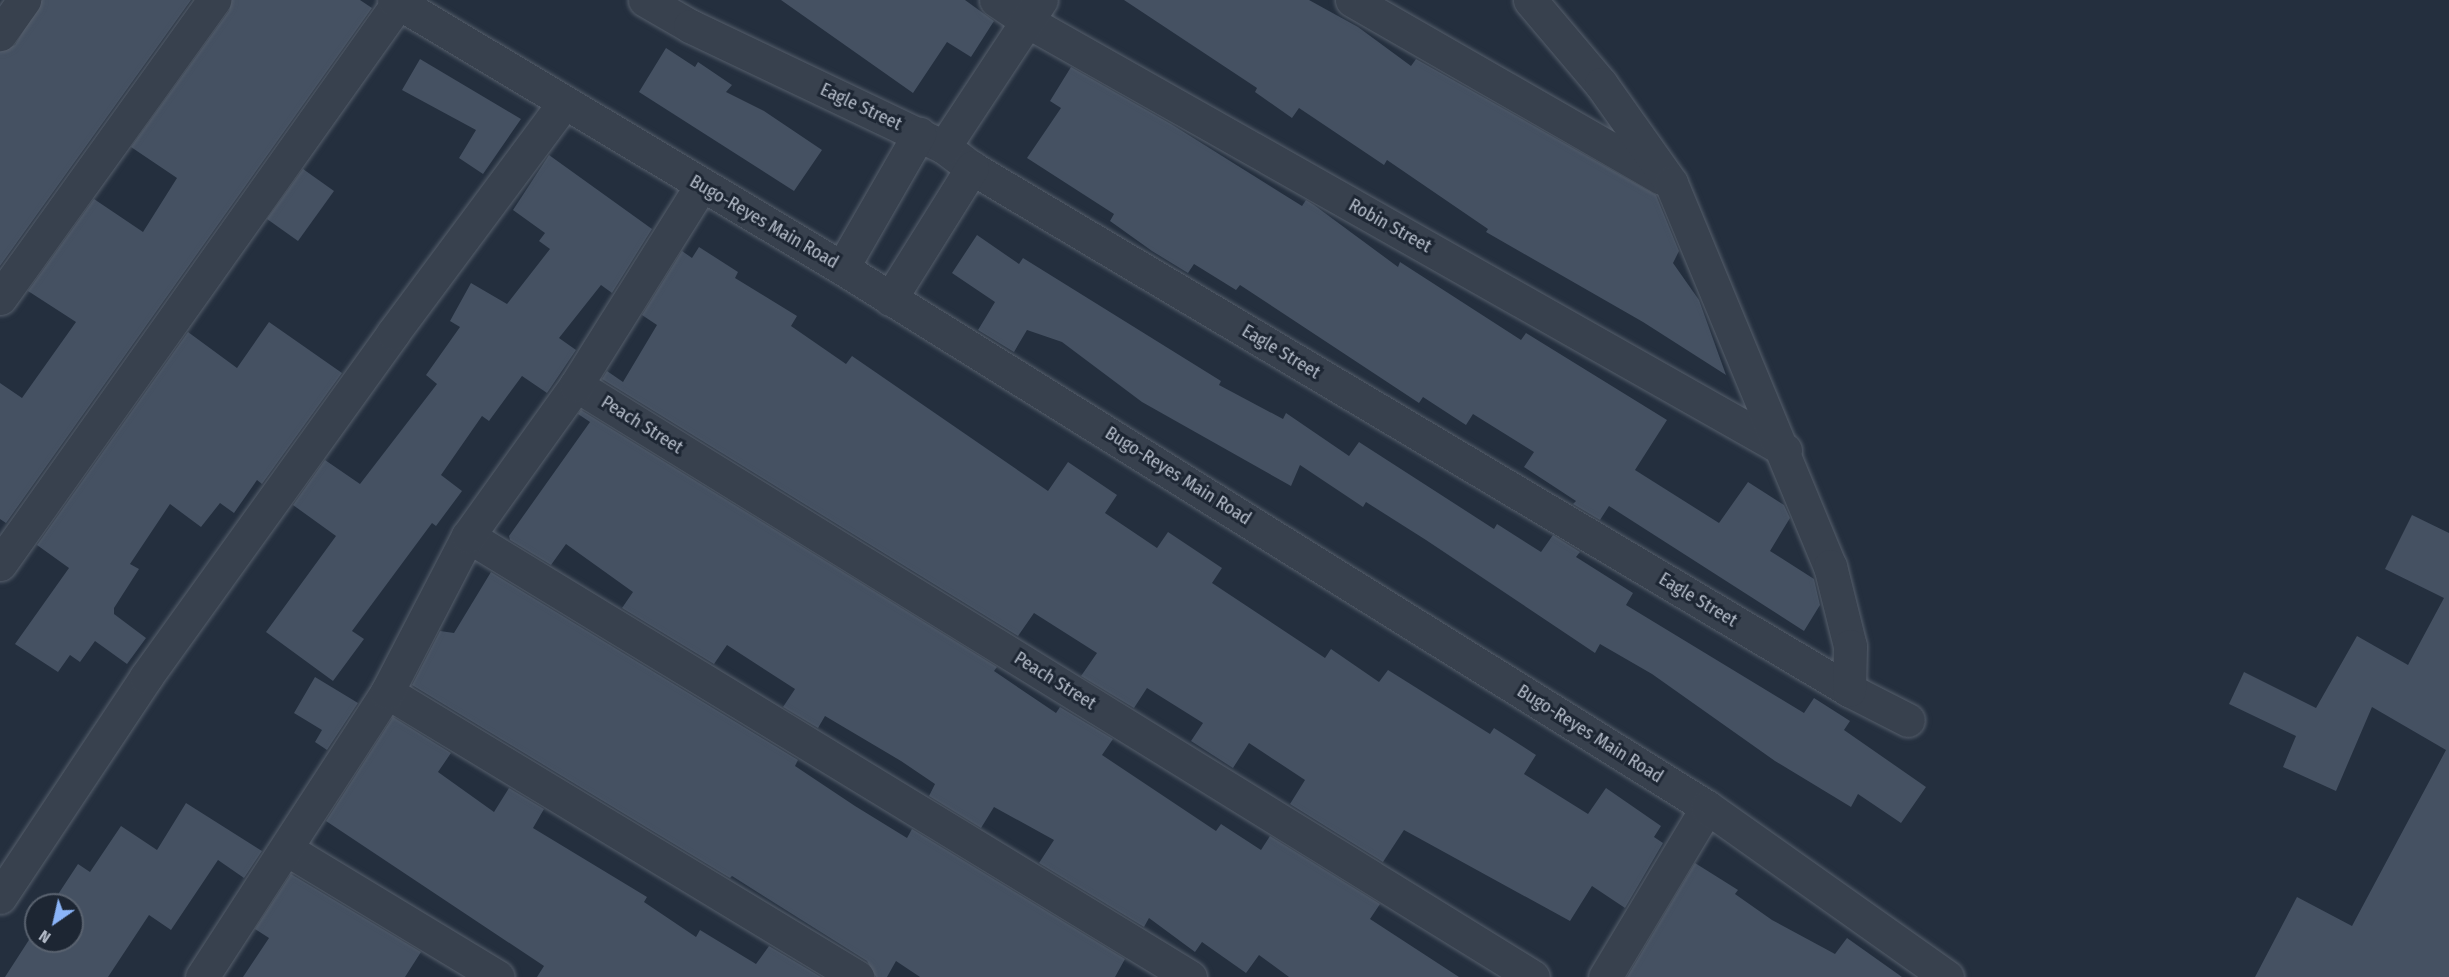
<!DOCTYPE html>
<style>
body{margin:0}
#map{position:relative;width:2449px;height:977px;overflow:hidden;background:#242f3e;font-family:"Fira Sans Condensed",sans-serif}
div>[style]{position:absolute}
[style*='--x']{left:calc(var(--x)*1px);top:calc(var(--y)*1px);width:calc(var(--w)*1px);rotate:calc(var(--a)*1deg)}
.building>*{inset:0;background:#455162}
.roads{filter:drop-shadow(0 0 2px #565f6c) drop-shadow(0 0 2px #565f6c)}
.minor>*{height:33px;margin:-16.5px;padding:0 16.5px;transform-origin:16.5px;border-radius:16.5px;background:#38414e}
.tertiary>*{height:33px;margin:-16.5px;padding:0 16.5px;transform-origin:16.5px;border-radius:16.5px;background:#38414e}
span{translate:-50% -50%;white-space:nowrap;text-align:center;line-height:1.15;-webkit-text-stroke:6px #1d2633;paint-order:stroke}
.street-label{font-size:18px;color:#b4bcc9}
.north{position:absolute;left:24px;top:893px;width:60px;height:60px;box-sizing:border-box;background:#1d2633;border:2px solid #59626f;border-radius:50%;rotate:214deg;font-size:16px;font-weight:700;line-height:24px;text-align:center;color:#b4bcc9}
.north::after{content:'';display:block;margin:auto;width:21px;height:27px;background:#8ab4f8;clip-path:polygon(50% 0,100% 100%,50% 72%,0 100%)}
</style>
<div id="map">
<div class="building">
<i style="clip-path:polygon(42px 0,191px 0,0 266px,0 52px,15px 45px)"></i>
<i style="clip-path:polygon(232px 0,360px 0,372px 8px,6px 523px,0 519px,0 383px,22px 398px,76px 322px,28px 291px,94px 199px,143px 232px,177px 178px,131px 147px,229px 11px)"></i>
<i style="clip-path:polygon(781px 0,965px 0,994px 21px,971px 57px,947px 42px,913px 93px)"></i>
<i style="clip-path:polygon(1124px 0,1309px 0,1358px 27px,1411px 66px,1416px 59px,1656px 195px,1679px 251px,1673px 263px,1699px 300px,1726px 375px,1643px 322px,1486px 232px,1488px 229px,1387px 160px,1384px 165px,1299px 108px,1292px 118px,1255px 92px,1257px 88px)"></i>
<i style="clip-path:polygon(666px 48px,695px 67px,698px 62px,732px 85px,726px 92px,764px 111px,822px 150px,794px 191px,639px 92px)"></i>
<i style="clip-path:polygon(420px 59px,521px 119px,483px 174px,459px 158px,476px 130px,402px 90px)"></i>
<i style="clip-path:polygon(1071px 67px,1171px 124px,1302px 206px,1306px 200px,1314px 205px,1398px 267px,1400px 262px,1521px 340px,1526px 333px,1667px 420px,1635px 470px,1719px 523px,1748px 482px,1784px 505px,1790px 518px,1770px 551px,1814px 579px,1820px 605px,1804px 631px,1609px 506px,1600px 520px,1573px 504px,1576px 501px,1524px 467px,1534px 452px,1473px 414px,1466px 425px,1423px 397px,1419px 403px,1240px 285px,1236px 290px,1194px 264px,1188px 273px,1152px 251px,1110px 221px,1114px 214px,1027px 158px,1061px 108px,1050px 101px)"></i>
<i style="clip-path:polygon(549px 155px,652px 229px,612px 293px,601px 285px,559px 338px,576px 350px,547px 393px,522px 376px,489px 421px,482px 416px,441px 475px,462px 491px,436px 526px,432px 523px,352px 631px,364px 639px,333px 681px,266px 632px,336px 536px,293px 505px,325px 460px,360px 484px,437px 384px,426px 375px,460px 327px,450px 321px,471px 283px,507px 304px,550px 249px,539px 241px,545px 233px,513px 210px)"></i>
<i style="clip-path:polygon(303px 169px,334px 191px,298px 241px,267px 219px)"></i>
<i style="clip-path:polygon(977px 235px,1019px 264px,1023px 258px,1221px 381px,1219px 385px,1283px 419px,1286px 413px,1349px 456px,1359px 442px,1494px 529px,1497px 524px,1541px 552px,1553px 535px,1580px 552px,1576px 557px,1633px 593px,1626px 605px,1804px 713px,1814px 698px,1850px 721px,1844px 730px,1926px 787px,1901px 823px,1858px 794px,1851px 807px,1775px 761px,1652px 674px,1600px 644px,1595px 653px,1426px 540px,1366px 502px,1363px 507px,1300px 465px,1291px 486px,1142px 402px,1062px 342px,1027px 330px,1014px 352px,978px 330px,995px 302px,952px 273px)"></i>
<i style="clip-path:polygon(699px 247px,738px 272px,735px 278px,797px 316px,791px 326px,846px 364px,852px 356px,1048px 491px,1068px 462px,1117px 495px,1105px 513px,1157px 548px,1168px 532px,1222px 568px,1212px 583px,1325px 658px,1331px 649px,1379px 682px,1388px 670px,1490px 734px,1494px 728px,1536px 755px,1524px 774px,1588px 814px,1606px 788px,1661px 826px,1654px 837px,1663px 843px,1625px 908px,1592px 886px,1570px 921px,1404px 830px,1383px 862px,1290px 804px,1305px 780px,1249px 743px,1233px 768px,1191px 741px,1203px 723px,1147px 688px,1134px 708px,1081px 676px,1097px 653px,1034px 613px,1018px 636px,602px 379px,607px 371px,623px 382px,657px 325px,642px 315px,682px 251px,692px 258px)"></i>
<i style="clip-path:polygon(269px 322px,342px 373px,262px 484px,257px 480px,234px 513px,220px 503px,201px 527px,170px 504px,130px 564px,139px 569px,114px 608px,114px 614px,146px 638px,127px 664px,95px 641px,80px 662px,70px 655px,58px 672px,15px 644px,69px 568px,37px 545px,188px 332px,237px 368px)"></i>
<i style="clip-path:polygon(581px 410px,997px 667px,994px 671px,1056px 713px,1060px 707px,1113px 739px,1102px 755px,1216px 831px,1221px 824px,1261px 850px,1270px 836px,1380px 904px,1370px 919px,1459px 977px,1289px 977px,1259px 955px,1246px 973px,1202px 942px,1195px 952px,1149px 918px,1144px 927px,1039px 863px,1054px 840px,994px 807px,981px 828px,929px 796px,935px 784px,901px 761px,825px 716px,818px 728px,783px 707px,795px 689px,727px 645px,714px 664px,622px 608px,633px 592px,566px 544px,551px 565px,510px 540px,509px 536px,590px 422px,578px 414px)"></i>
<i style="clip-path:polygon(2412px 515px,2449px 533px,2449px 977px,2255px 977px,2297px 897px,2352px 926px,2446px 750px,2372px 707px,2336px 791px,2283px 767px,2296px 736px,2229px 704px,2244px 672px,2316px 708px,2357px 636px,2408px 665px,2444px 598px,2385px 569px)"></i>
<i style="clip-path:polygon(491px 572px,798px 760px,795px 766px,855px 806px,907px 838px,912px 829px,1125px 959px,1115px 977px,920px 977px,896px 961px,887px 977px,876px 977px,867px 961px,732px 876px,730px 878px,412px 685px,440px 631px,454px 633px)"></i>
<i style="clip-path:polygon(315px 677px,358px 703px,327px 750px,315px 742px,322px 730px,294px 713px)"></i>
<i style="clip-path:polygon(393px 717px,451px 753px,438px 772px,494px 812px,509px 788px,544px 809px,533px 828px,647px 897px,644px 902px,696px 937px,700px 930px,756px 964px,769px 946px,821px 977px,537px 977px,544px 966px,326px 821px)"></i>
<i style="clip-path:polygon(186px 803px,262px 851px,244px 878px,218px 860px,171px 930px,149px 915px,108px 977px,5px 977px,36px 929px,36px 941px,72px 941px,72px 905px,51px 905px,78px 864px,90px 872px,121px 826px,157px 850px)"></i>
<i style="clip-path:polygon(1695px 863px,1738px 890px,1735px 894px,1772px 920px,1835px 954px,1847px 938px,1902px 977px,1627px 977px)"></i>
<i style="clip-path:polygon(291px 874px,421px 952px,405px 977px,243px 977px,269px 938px,255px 929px)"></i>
</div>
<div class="roads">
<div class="minor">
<i style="--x:645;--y:0;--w:52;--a:30"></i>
<i style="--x:690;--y:26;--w:281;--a:25.5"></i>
<i style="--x:944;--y:147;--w:35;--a:37"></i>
<i style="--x:972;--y:168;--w:1021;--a:30.76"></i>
<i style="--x:1849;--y:690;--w:66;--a:27"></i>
<i style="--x:996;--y:0;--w:37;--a:34"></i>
<i style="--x:1027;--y:21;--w:871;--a:29.51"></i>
<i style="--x:1352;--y:0;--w:357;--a:29.9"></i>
<i style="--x:1530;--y:0;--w:110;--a:49.8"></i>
<i style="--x:1601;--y:84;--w:121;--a:54.7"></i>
<i style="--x:1671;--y:183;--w:415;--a:67.5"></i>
<i style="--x:1830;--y:566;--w:82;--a:76"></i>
<i style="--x:1850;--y:646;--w:44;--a:91.3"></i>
<i style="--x:0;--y:34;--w:42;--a:-54.8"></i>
<i style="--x:944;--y:147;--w:176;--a:-56.6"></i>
<i style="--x:842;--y:268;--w:155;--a:-60.1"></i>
<i style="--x:0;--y:298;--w:367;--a:-54.3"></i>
<i style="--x:890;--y:299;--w:155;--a:-58"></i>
<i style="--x:576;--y:385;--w:1125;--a:31.74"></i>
<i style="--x:468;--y:536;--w:846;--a:31.42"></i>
<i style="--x:0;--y:564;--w:688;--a:-54.65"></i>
<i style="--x:387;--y:692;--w:550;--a:31.23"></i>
<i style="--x:288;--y:850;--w:245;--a:31.2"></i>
<i style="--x:0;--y:897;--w:264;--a:-56.4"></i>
<i style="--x:146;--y:677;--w:423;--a:-54.3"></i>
<i style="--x:393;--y:333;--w:287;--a:-53.4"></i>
<i style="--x:202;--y:977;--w:340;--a:-57"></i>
<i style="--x:387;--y:692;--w:176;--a:-62.6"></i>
<i style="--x:468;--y:536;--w:186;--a:-54.4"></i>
<i style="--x:576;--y:385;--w:235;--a:-57.9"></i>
<i style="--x:1605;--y:977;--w:198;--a:-59"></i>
</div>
<div class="tertiary">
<i style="--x:394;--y:0;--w:522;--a:30.89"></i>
<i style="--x:842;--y:268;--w:1019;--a:31.93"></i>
<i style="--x:1707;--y:807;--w:294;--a:35.3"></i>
</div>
</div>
<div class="street-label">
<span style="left:861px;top:107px;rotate:25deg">Eagle Street</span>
<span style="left:764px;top:222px;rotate:30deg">Bugo-Reyes Main Road</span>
<span style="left:1390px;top:226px;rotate:29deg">Robin Street</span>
<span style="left:1281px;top:352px;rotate:31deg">Eagle Street</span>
<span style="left:642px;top:425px;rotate:32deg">Peach Street</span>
<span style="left:1178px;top:476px;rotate:32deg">Bugo-Reyes Main Road</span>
<span style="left:1698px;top:600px;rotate:31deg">Eagle Street</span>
<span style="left:1055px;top:681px;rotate:32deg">Peach Street</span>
<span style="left:1590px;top:734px;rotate:32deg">Bugo-Reyes Main Road</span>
</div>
<div class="north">N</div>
</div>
